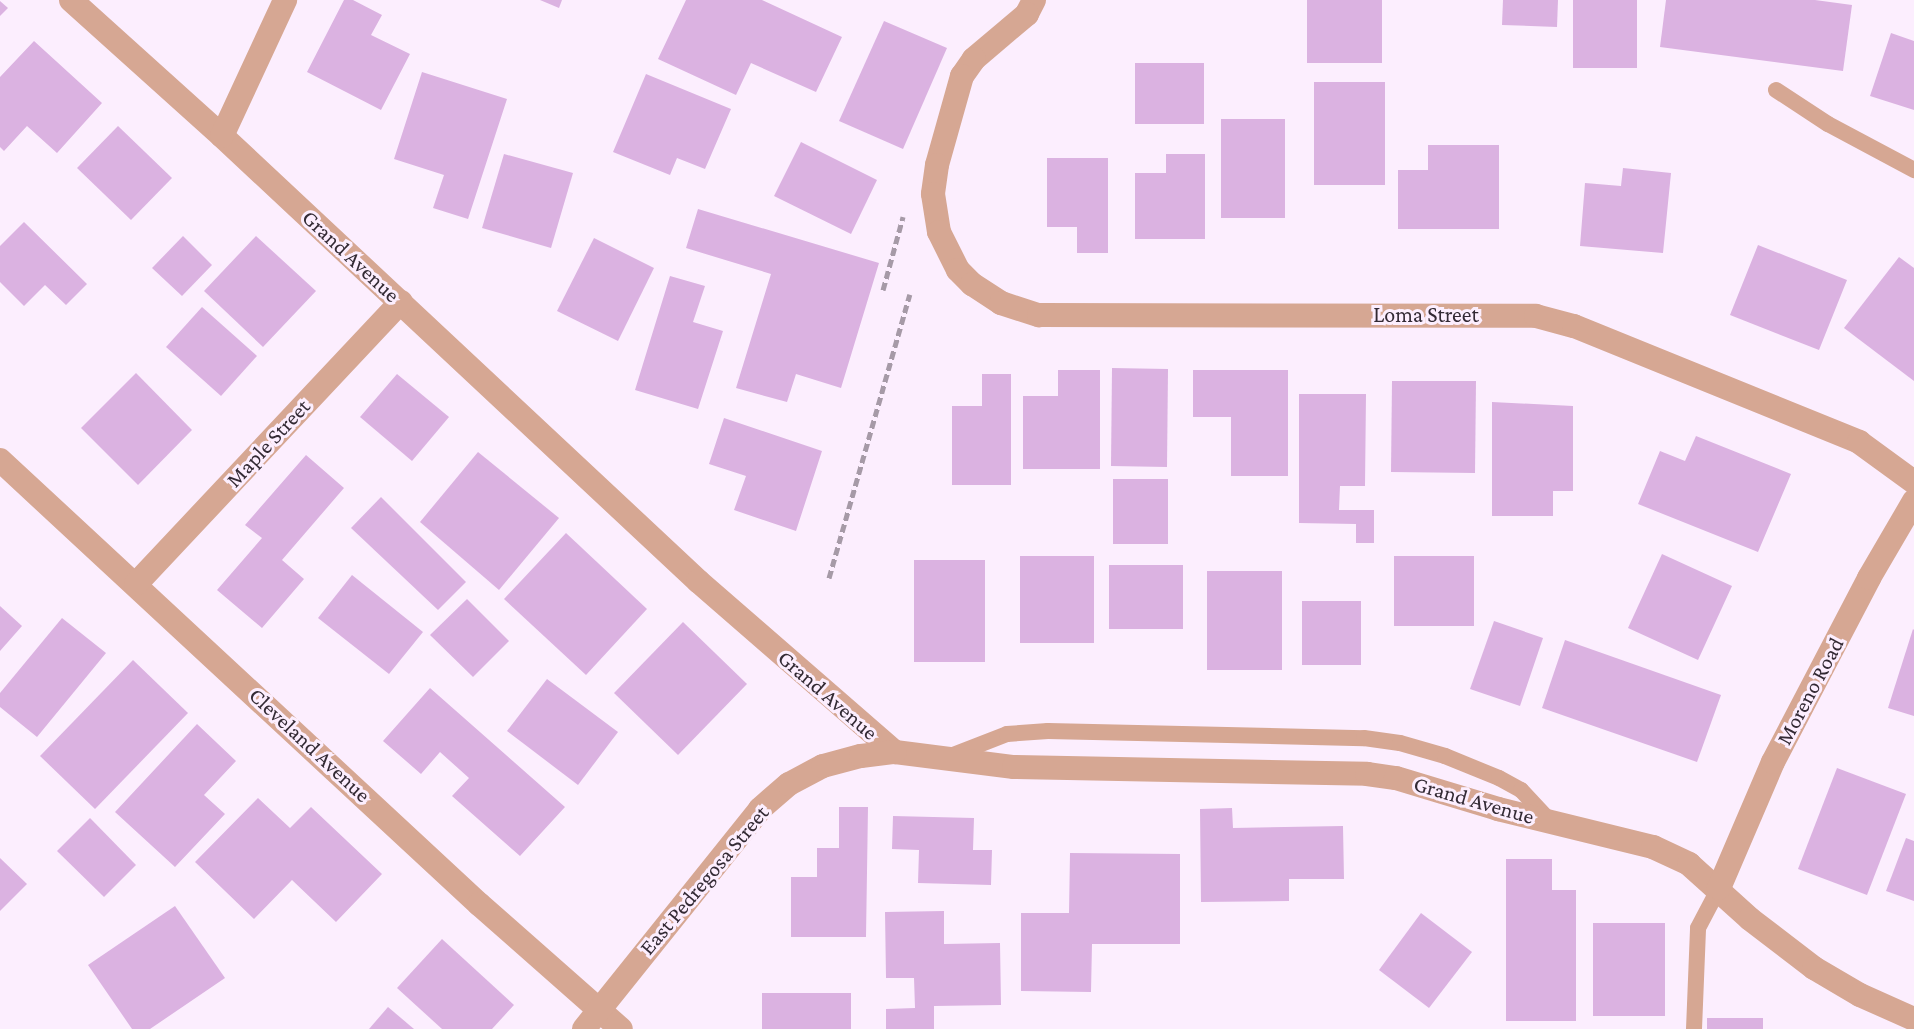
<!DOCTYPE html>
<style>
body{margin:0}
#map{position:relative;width:1914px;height:1029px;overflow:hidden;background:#fceefe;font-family:"Crimson Pro",serif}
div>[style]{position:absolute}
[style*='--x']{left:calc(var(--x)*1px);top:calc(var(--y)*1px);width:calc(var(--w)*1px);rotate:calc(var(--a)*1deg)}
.building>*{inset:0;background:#dbb2e1}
.path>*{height:5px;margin-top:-2.5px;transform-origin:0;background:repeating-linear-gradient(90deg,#a69aa7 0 8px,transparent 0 12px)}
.service>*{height:16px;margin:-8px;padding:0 8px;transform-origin:8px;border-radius:8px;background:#d6a793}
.minor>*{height:24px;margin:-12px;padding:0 12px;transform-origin:12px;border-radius:12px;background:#d6a793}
span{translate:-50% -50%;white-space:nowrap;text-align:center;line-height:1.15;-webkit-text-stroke:6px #fceefe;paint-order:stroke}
.street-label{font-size:22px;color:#332a34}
</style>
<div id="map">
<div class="building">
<i style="clip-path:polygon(344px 0,353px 0,382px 15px,371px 35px,410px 54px,381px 110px,307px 72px)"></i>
<i style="clip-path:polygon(540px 0,562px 0,559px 8px)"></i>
<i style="clip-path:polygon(686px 0,762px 0,842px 37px,816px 92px,751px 63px,736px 95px,658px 59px)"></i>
<i style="clip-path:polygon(1307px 0,1382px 0,1382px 63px,1307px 63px)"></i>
<i style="clip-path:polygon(1503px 0,1558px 0,1557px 27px,1502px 25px)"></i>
<i style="clip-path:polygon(1573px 0,1637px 0,1637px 68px,1573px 68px)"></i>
<i style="clip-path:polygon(1666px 0,1815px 0,1852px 5px,1843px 71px,1660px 47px)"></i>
<i style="clip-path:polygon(0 1px,8px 8px,0 16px)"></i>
<i style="clip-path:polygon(884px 21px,947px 48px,903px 149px,839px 121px)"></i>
<i style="clip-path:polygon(1891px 33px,1914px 41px,1914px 110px,1870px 96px)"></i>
<i style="clip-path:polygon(34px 41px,102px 103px,57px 153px,27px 126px,4px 151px,0 147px,0 77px)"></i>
<i style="clip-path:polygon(1135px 63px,1204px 63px,1204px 124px,1135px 124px)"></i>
<i style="clip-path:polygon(422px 72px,507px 99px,468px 219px,433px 208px,444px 175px,394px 159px)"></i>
<i style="clip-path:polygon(646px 74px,731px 109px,705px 169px,677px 158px,670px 175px,613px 152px)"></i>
<i style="clip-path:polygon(1314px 82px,1385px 82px,1385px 185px,1314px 185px)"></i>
<i style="clip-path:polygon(1221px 119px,1285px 119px,1285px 218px,1221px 218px)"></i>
<i style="clip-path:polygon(118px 126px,172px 178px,131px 220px,77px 168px)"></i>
<i style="clip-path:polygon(801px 142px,877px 180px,851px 234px,774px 196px)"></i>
<i style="clip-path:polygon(1428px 145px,1499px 145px,1499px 229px,1398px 229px,1398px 170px,1428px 170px)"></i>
<i style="clip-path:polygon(504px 154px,573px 173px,551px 248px,482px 228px)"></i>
<i style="clip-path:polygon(1166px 154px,1205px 154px,1205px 239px,1135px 239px,1135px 173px,1166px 173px)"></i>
<i style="clip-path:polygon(1047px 158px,1108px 158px,1108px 253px,1077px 253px,1077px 227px,1047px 227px)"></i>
<i style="clip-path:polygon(1623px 168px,1671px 173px,1663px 253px,1580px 246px,1585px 183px,1621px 186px)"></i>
<i style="clip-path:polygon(698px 209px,879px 263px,841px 388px,796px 374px,787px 402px,736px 388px,771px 274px,686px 248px)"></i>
<i style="clip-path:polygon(24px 222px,87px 284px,66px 305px,45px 285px,24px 306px,0 282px,0 246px)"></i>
<i style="clip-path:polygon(183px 236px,212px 265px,182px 296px,152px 268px)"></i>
<i style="clip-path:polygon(256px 236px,316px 291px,263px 347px,204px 291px)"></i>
<i style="clip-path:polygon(594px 238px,654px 268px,618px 341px,557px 311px)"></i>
<i style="clip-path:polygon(1758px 245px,1847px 280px,1819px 350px,1730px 315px)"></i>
<i style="clip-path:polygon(1899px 257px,1914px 268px,1914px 381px,1844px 328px)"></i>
<i style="clip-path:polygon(670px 276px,705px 286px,693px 322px,723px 331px,698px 409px,635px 390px)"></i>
<i style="clip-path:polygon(202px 307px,257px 356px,221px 396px,166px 347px)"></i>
<i style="clip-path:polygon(1112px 368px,1168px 369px,1167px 467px,1111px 466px)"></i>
<i style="clip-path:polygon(1058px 370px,1100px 370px,1100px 469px,1023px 469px,1023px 396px,1058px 396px)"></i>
<i style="clip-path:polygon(1193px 370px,1288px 370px,1288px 476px,1231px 476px,1231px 417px,1193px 417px)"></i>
<i style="clip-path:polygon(136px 373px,192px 430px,138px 485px,81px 428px)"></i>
<i style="clip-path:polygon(397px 374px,449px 417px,412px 461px,360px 417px)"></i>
<i style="clip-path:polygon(982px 374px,1011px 374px,1011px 485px,952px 485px,952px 406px,982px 406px)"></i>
<i style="clip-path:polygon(1392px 381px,1476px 381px,1475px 473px,1391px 472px)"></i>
<i style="clip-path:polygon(1299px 394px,1366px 394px,1365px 486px,1340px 486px,1339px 510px,1374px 510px,1374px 543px,1356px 543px,1356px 524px,1299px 523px)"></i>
<i style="clip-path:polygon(1492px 402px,1573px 406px,1573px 491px,1553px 491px,1553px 516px,1492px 516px)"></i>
<i style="clip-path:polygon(724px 418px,822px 451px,796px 531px,734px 510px,746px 476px,709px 464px)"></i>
<i style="clip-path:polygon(1696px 436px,1791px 474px,1758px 552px,1638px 504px,1660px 451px,1685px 461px)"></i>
<i style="clip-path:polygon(478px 452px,559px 518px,499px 590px,420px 522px)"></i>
<i style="clip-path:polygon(306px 455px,344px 488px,282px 560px,304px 579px,262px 628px,217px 590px,262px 538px,245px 525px)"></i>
<i style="clip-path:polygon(1113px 479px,1168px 479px,1168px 544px,1113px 544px)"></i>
<i style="clip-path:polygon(381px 497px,466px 582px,438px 610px,351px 528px)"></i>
<i style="clip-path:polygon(566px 533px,647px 609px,586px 675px,504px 599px)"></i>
<i style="clip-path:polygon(1662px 554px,1732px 586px,1698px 660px,1628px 628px)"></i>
<i style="clip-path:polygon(1020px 556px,1094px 556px,1094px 643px,1020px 643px)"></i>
<i style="clip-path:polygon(1394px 556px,1474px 556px,1474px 626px,1394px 626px)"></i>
<i style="clip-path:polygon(914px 560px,985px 560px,985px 662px,914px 662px)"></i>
<i style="clip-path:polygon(1109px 565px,1183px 565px,1183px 629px,1109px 629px)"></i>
<i style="clip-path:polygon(1207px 571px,1282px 571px,1282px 670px,1207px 670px)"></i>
<i style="clip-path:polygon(352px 575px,423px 632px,389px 674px,318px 618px)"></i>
<i style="clip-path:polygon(467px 599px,509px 641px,473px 677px,430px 635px)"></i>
<i style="clip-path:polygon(1302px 601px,1361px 601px,1361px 665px,1302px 665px)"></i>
<i style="clip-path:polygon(0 606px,22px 626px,0 651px)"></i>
<i style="clip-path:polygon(62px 618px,106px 653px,37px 737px,0 707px,0 693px)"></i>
<i style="clip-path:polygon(1494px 621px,1543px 638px,1520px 706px,1470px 689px)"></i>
<i style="clip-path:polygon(683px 622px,747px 684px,678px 755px,614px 693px)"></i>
<i style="clip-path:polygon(1913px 629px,1914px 630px,1914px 716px,1888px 708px)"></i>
<i style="clip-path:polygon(1565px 640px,1721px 695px,1697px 762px,1542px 708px)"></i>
<i style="clip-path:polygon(133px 660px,188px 713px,95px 809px,40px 756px)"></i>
<i style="clip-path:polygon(547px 679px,618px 732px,578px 785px,507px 731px)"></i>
<i style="clip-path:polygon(430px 688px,565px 807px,520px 856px,452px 796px,469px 778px,440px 752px,421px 774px,383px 741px)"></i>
<i style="clip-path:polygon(197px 724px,236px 761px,204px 795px,225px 814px,175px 867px,115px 812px)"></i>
<i style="clip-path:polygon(1837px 768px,1906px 794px,1867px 895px,1798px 869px)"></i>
<i style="clip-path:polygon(258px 798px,290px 828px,311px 807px,382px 874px,336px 922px,292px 880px,254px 919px,195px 862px)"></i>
<i style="clip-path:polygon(839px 807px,868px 807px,866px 937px,791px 937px,791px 877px,817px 877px,817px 848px,839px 848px)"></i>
<i style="clip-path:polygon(1232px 808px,1233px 828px,1343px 826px,1344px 879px,1289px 879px,1289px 901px,1201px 902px,1200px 809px)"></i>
<i style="clip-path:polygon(893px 816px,974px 818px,973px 850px,992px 850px,991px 885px,918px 883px,919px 850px,892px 849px)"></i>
<i style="clip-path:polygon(90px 818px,136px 865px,104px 897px,57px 851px)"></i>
<i style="clip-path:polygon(1906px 838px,1914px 841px,1914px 901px,1886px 891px)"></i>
<i style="clip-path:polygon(1070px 853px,1180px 854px,1180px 944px,1092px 944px,1091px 992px,1021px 991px,1021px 913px,1069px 913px)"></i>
<i style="clip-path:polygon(0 858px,27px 884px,0 911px)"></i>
<i style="clip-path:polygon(1506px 859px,1552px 859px,1552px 890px,1576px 890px,1576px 1021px,1506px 1021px)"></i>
<i style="clip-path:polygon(175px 906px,225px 978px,150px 1029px,132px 1029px,88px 965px)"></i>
<i style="clip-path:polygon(944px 911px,944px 944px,1000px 943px,1001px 1005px,934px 1006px,934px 1029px,886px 1029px,886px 1009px,915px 1008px,914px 978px,886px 978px,885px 912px)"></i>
<i style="clip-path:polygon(1421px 913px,1472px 952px,1429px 1008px,1379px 970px)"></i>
<i style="clip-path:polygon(1593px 923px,1665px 923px,1665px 1016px,1593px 1016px)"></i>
<i style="clip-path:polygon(442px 939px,514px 1005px,492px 1029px,442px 1029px,397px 988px)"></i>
<i style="clip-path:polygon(762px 993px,851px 993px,851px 1029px,762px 1029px)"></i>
<i style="clip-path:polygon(388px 1007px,414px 1029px,369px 1029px)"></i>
<i style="clip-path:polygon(1707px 1018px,1763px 1018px,1763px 1029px,1707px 1029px)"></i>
</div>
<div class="path">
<i style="--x:883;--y:290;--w:76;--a:-74.7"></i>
<i style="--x:829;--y:578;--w:295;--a:-74.1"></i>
</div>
<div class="service">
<i style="--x:1776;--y:90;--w:62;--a:33.2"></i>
<i style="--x:1828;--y:124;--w:98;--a:28.1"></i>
<i style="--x:948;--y:757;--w:63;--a:-21.3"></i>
<i style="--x:1007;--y:734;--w:41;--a:-4.2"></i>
<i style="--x:1048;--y:731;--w:316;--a:1.3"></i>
<i style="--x:1364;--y:738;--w:36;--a:8"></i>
<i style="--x:1400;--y:743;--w:47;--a:16.1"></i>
<i style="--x:1445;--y:756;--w:58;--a:22.2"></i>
<i style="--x:1499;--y:778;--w:25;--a:29"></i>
<i style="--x:1521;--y:790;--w:41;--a:47"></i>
<i style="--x:1694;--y:1029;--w:101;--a:-87.7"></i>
<i style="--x:1698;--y:928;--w:45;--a:-62.3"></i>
</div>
<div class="minor">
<i style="--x:71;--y:0;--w:203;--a:42"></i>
<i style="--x:222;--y:136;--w:652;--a:43.07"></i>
<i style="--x:698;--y:581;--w:261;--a:41"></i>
<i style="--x:895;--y:752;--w:120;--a:7.2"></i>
<i style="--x:1014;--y:767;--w:353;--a:1.1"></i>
<i style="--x:1367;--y:774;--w:29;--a:8"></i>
<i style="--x:1396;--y:778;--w:107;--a:16.9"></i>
<i style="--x:1498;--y:809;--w:160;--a:13.8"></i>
<i style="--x:1653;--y:847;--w:40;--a:25"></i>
<i style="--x:1689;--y:864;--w:82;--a:42"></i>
<i style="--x:1750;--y:919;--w:81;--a:37.4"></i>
<i style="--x:1814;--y:968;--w:53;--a:30.4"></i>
<i style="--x:1860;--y:995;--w:59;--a:24"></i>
<i style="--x:1034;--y:0;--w:16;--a:117"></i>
<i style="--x:1027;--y:14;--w:70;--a:139.7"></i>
<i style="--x:974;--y:59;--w:21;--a:125"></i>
<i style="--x:962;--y:76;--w:92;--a:105.7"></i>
<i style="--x:937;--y:165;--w:29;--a:98"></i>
<i style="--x:933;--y:194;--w:38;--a:81"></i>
<i style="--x:939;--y:232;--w:42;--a:63.4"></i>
<i style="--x:958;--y:270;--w:20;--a:45"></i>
<i style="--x:972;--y:284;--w:35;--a:33"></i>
<i style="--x:1001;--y:303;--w:40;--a:18"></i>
<i style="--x:1039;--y:315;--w:497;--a:0.1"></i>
<i style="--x:1536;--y:316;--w:39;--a:15"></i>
<i style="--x:1574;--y:326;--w:308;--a:22.1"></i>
<i style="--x:1859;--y:442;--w:68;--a:36"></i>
<i style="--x:222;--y:136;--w:150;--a:-65.1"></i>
<i style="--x:0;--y:460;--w:653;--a:42.83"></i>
<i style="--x:479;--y:904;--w:189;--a:41.4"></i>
<i style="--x:136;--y:584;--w:387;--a:-46.8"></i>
<i style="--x:1719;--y:888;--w:137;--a:-66.8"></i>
<i style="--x:1773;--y:762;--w:208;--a:-62.4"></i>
<i style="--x:1869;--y:578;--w:89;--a:-59.7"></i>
<i style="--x:584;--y:1029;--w:282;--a:-51.3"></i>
<i style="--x:760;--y:809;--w:38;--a:-41"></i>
<i style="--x:789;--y:784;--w:38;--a:-28"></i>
<i style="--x:823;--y:766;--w:39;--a:-15"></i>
<i style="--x:861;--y:756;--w:34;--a:-7"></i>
</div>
<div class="street-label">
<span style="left:351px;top:256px;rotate:43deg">Grand Avenue</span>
<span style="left:1426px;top:315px">Loma Street</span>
<span style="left:268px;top:443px;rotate:-47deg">Maple Street</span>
<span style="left:1810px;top:691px;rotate:-62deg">Moreno Road</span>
<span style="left:828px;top:695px;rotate:41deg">Grand Avenue</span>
<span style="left:310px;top:745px;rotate:43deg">Cleveland Avenue</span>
<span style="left:1474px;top:800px;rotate:16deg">Grand Avenue</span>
<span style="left:704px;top:880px;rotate:-50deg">East Pedregosa Street</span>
</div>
</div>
